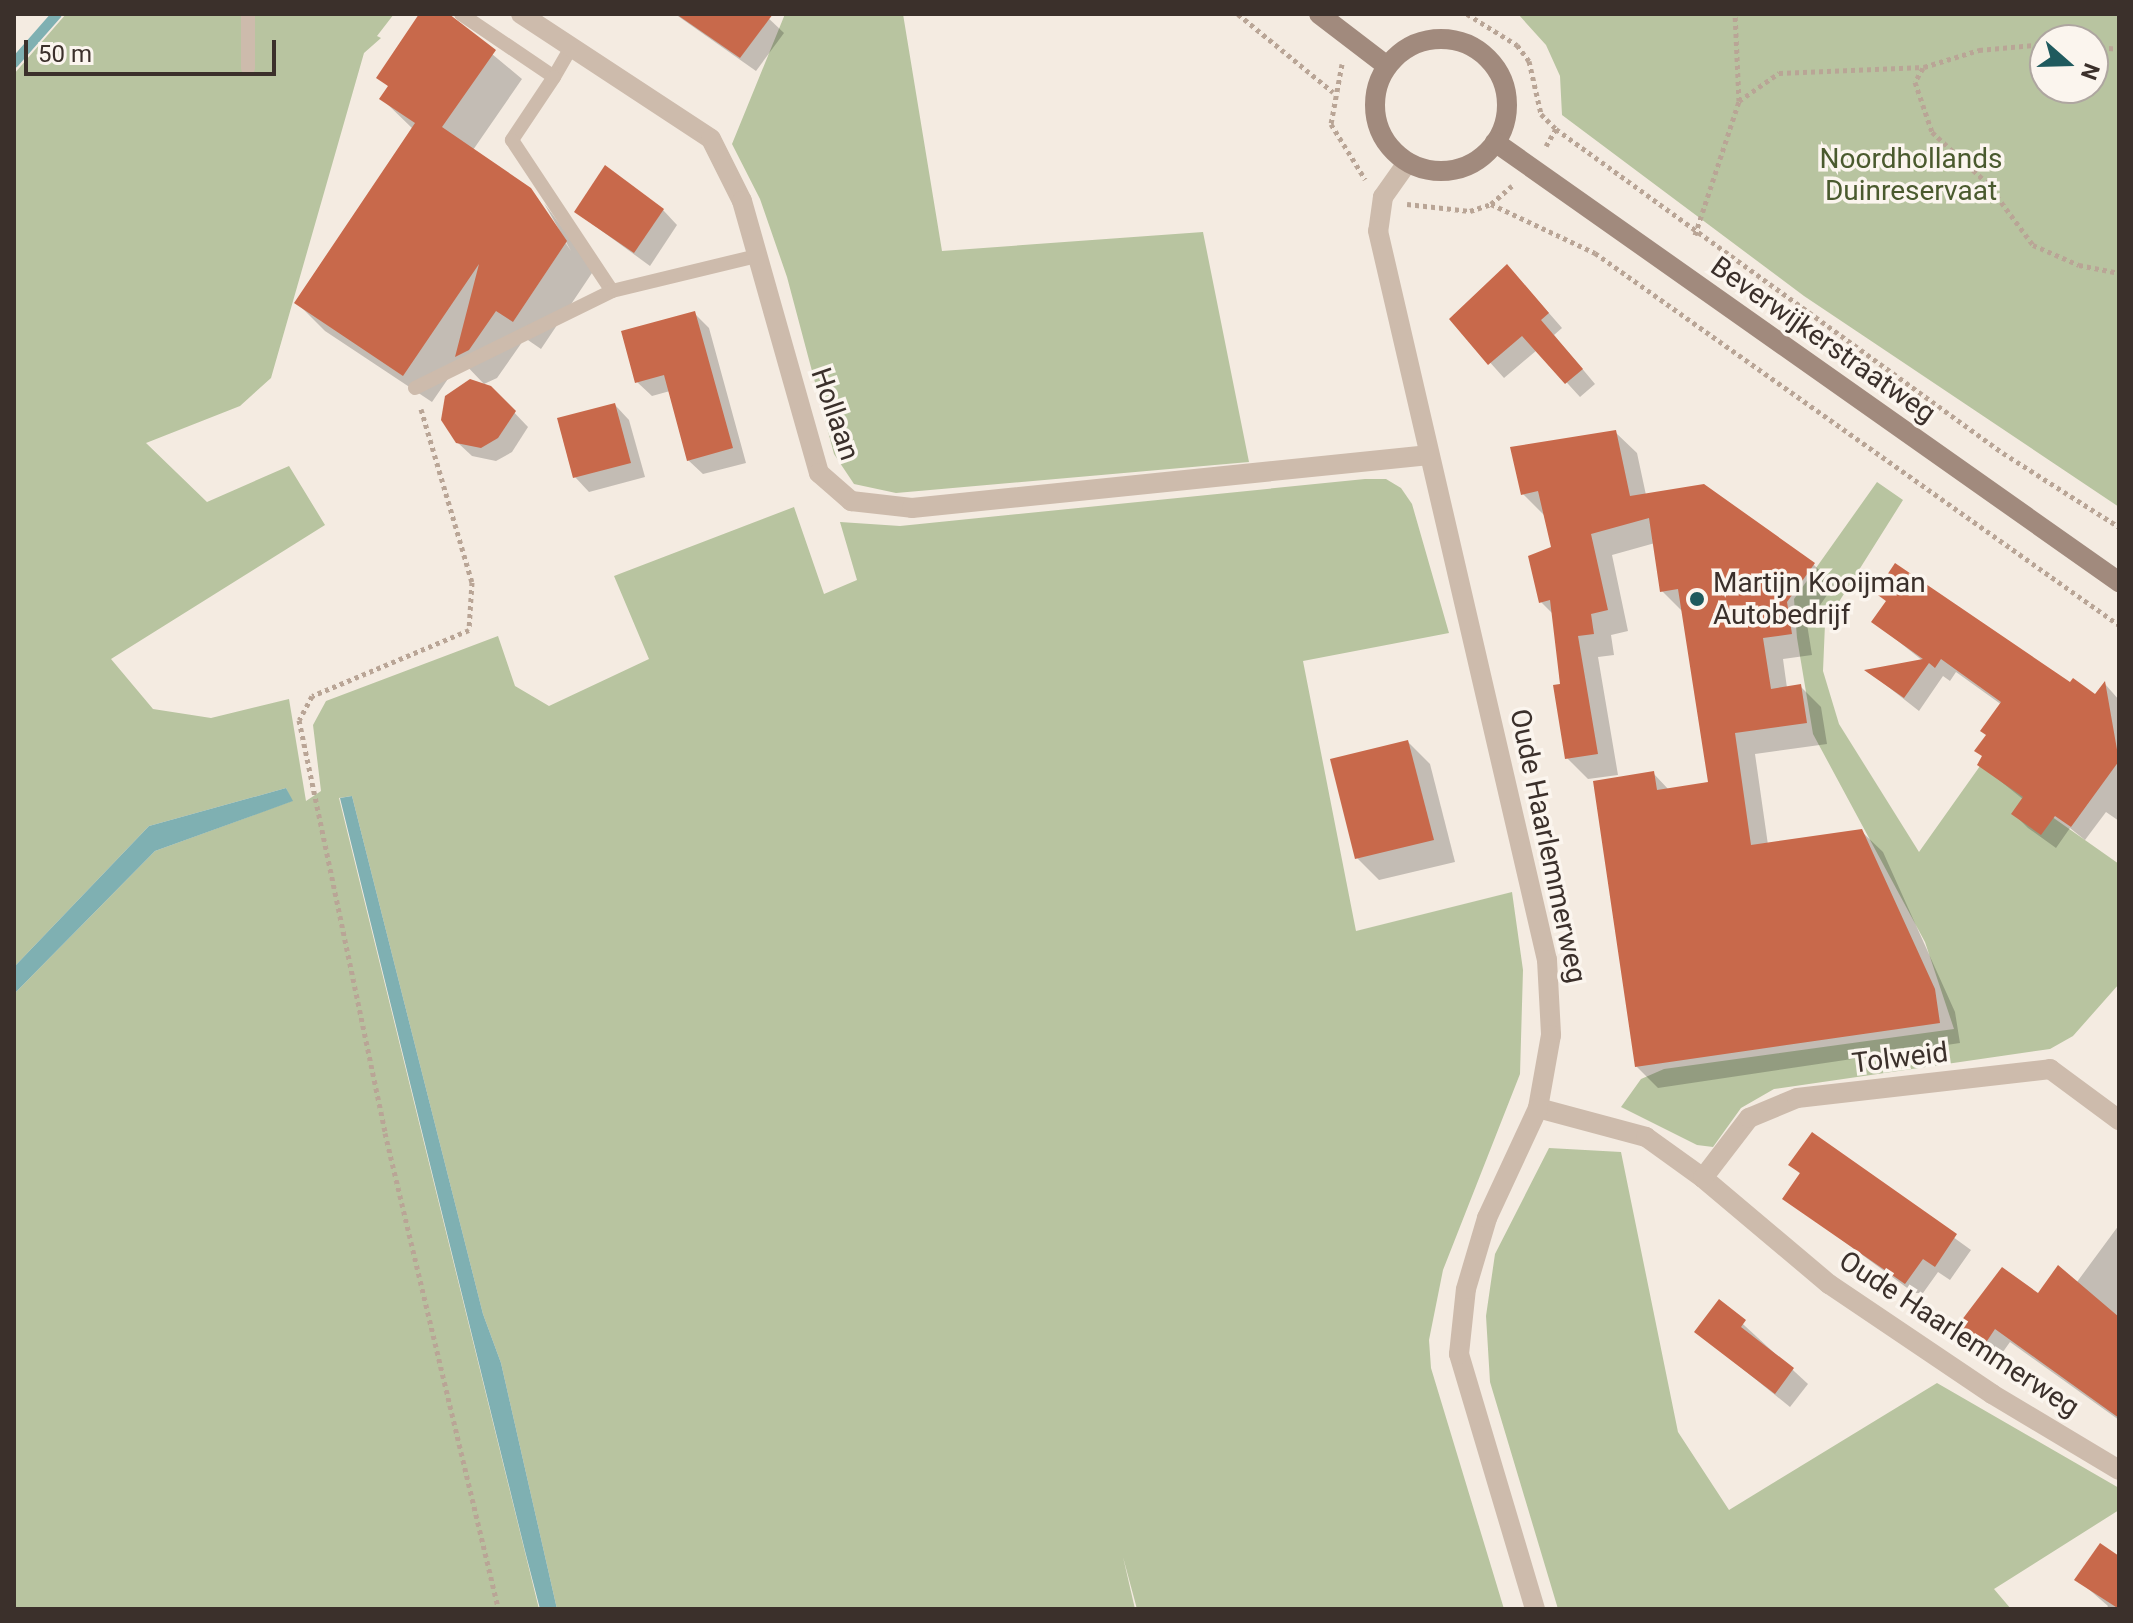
<!DOCTYPE html>
<style>
body{margin:0}
#map{position:relative;width:2133px;height:1623px;overflow:hidden;background:#f4ebe1;font-family:Roboto,sans-serif}
div>[style]{position:absolute}
[style*='--x']{left:calc(var(--x)*1px);top:calc(var(--y)*1px);width:calc(var(--w)*1px);rotate:calc(var(--a)*1deg)}
.green>*{inset:0;background:#b8c4a0}
.water>*{inset:0;background:#7fb0b2}
.shadow>*{inset:0;background:#0003}
.stream>*{height:10px;margin:-5px;padding:0 5px;transform-origin:5px;border-radius:5px;background:#7fb0b2}
.building>*{inset:0;background:#c8694b}
.path>*{height:5px;margin-top:-2.5px;transform-origin:0;background:repeating-linear-gradient(90deg,#b9a596 0 4px,transparent 0 8px)}
.lane>*{height:14px;margin:-7px;padding:0 7px;transform-origin:7px;border-radius:7px;background:#cdbbac}
.street>*{height:20px;margin:-10px;padding:0 10px;transform-origin:10px;border-radius:10px;background:#cdbbac}
.secondary>*{height:20px;margin:-10px;padding:0 10px;transform-origin:10px;border-radius:10px;background:#a18a7d}
.secondary>.ring{margin:-10px;padding:0;box-sizing:content-box;background:none;border:20px solid #a18a7d;border-radius:50%}
.dots>*{width:22px;height:22px;translate:-50% -50%;box-sizing:border-box;border:4px solid #fbf5ee;border-radius:50%}
span{translate:-50% -50%;white-space:nowrap;text-align:center;line-height:1.15;-webkit-text-stroke:7px #fbf5ee;paint-order:stroke}
.park-label{font-size:28px;color:#4a5a2e}
.street-label{font-size:28px;color:#3b302b}
.poi-label{font-size:28px;color:#3b302b}
.left{translate:0 -50%;text-align:left}
.frame{position:absolute;inset:0;border:16px solid #3b302b;pointer-events:none}
.north{position:absolute;left:2029px;top:24px;width:80px;height:80px;box-sizing:border-box;background:#fbf5ee;border:2px solid #aea6a0;border-radius:50%;rotate:110deg;font-size:22px;font-weight:700;line-height:32px;text-align:center;color:#3b302b}
.north::after{content:'';display:block;margin:auto;width:28px;height:36px;background:#1f5a5e;clip-path:polygon(50% 0,100% 100%,50% 72%,0 100%)}
.scale{position:absolute;left:24px;top:40px;width:252px;height:36px;box-sizing:border-box;border:4px solid #3b302b;border-top:0;padding-left:10px;font-size:24px;line-height:28px;white-space:nowrap;color:#3b302b;-webkit-text-stroke:6px #fbf5ee;paint-order:stroke}
</style>
<div id="map">
<div class="green">
<i style="clip-path:polygon(66px 14px,394px 14px,377px 36px,381px 38px,364px 53px,271px 378px,240px 406px,146px 443px,207px 502px,289px 466px,325px 525px,111px 659px,153px 709px,211px 718px,289px 699px,306px 801px,321px 791px,313px 725px,326px 701px,498px 636px,515px 686px,549px 706px,649px 659px,614px 576px,794px 507px,824px 594px,857px 580px,840px 522px,900px 526px,1365px 479px,1386px 479px,1401px 488px,1412px 504px,1449px 633px,1303px 661px,1356px 931px,1512px 892px,1523px 970px,1520px 1074px,1443px 1270px,1429px 1340px,1431px 1368px,1504px 1609px,1137px 1609px,1123px 1557px,1135px 1609px,557px 1609px,501px 1363px,483px 1314px,352px 796px,339px 798px,539px 1609px,14px 1609px,14px 994px,155px 851px,292px 801px,286px 788px,149px 826px,14px 967px,14px 74px)"></i>
<i style="clip-path:polygon(785px 14px,903px 14px,942px 251px,1203px 232px,1249px 462px,896px 493px,854px 484px,834px 454px,787px 277px,760px 199px,732px 144px)"></i>
<i style="clip-path:polygon(evenodd,1518px 14px,2119px 14px,2119px 507px,1804px 296px,1562px 115px,1560px 76px,1546px 45px,1518px 14px,2045px 40px,2093px 40px,2093px 88px,2045px 88px,2045px 40px)"></i>
<i style="clip-path:polygon(1877px 482px,1903px 500px,1825px 624px,1823px 671px,1839px 724px,1919px 852px,1980px 766px,2119px 864px,2119px 984px,2073px 1036px,2050px 1049px,1774px 1089px,1741px 1108px,1713px 1147px,1697px 1145px,1621px 1107px,1641px 1079px,1664px 1069px,1954px 1029px,1925px 942px,1813px 734px,1797px 638px,1794px 599px)"></i>
<i style="clip-path:polygon(1549px 1148px,1621px 1152px,1678px 1432px,1729px 1510px,1937px 1383px,2119px 1488px,2119px 1510px,1994px 1589px,2011px 1609px,1558px 1609px,1490px 1382px,1486px 1316px,1495px 1254px)"></i>
</div>
<div class="water">
<i style="clip-path:polygon(286px 788px,293px 801px,155px 851px,14px 994px,14px 967px,149px 826px)"></i>
<i style="clip-path:polygon(352px 796px,483px 1314px,501px 1363px,557px 1609px,540px 1609px,525px 1551px,340px 798px)"></i>
</div>
<div class="shadow">
<i style="clip-path:polygon(421px 14px,444px 14px,522px 79px,473px 150px,530px 189px,571px 251px,544px 203px,594px 270px,541px 349px,525px 338px,497px 378px,484px 384px,461px 360px,432px 402px,325px 331px,297px 303px,413px 129px,381px 98px,389px 87px,379px 77px)"></i>
<i style="clip-path:polygon(675px 14px,764px 14px,784px 33px,756px 71px)"></i>
<i style="clip-path:polygon(663px 210px,677px 225px,650px 266px,576px 212px)"></i>
<i style="clip-path:polygon(1521px 281px,1562px 328px,1554px 335px,1595px 384px,1580px 397px,1537px 350px,1504px 378px,1452px 320px)"></i>
<i style="clip-path:polygon(694px 313px,709px 328px,746px 463px,703px 474px,688px 460px,670px 391px,652px 396px,637px 382px)"></i>
<i style="clip-path:polygon(490px 387px,528px 427px,512px 452px,496px 461px,472px 456px,457px 442px)"></i>
<i style="clip-path:polygon(615px 405px,629px 420px,645px 477px,589px 492px,575px 477px)"></i>
<i style="clip-path:polygon(1615px 432px,1637px 453px,1646px 495px,1813px 564px,1834px 585px,1807px 624px,1812px 655px,1783px 659px,1787px 688px,1800px 686px,1821px 707px,1827px 744px,1755px 754px,1768px 845px,1861px 831px,1883px 852px,1955px 1012px,1960px 1043px,1658px 1088px,1636px 1066px,1653px 773px,1669px 790px,1710px 784px,1684px 613px,1662px 591px,1655px 543px,1612px 555px,1628px 631px,1611px 635px,1614px 655px,1598px 657px,1618px 775px,1588px 779px,1567px 758px,1554px 615px,1541px 602px,1553px 548px,1544px 515px,1523px 494px)"></i>
<i style="clip-path:polygon(1877px 592px,2095px 697px,2105px 684px,2119px 700px,2119px 821px,2106px 812px,2085px 840px,2070px 828px,2056px 848px,2028px 828px,2014px 814px,2024px 800px,1979px 764px,2002px 705px,1956px 672px,1950px 681px,1943px 676px,1919px 711px,1868px 671px,1923px 661px,1873px 621px,1887px 602px)"></i>
<i style="clip-path:polygon(1408px 742px,1430px 764px,1455px 862px,1379px 880px,1357px 858px)"></i>
<i style="clip-path:polygon(1812px 1135px,1971px 1250px,1950px 1280px,1938px 1272px,1923px 1293px,1914px 1293px,1785px 1198px,1801px 1175px,1791px 1164px)"></i>
<i style="clip-path:polygon(2119px 1225px,2119px 1420px,2010px 1342px,2000px 1356px,1961px 1325px,2077px 1282px)"></i>
<i style="clip-path:polygon(1719px 1302px,1808px 1384px,1790px 1407px,1697px 1332px)"></i>
<i style="clip-path:polygon(2119px 1559px,2119px 1609px,2106px 1609px,2108px 1606px,2077px 1579px)"></i>
</div>
<div class="stream">
<i style="--x:14;--y:63;--w:65;--a:-48.7"></i>
</div>
<div class="building">
<i style="clip-path:polygon(419px 14px,449px 14px,496px 50px,442px 127px,531px 188px,567px 241px,513px 322px,496px 311px,469px 350px,455px 357px,479px 264px,403px 376px,294px 303px,415px 123px,379px 99px,388px 86px,376px 78px)"></i>
<i style="clip-path:polygon(676px 14px,773px 14px,740px 58px)"></i>
<i style="clip-path:polygon(605px 165px,664px 209px,634px 253px,574px 212px)"></i>
<i style="clip-path:polygon(1507px 264px,1549px 313px,1541px 320px,1583px 369px,1565px 384px,1522px 336px,1488px 365px,1449px 319px)"></i>
<i style="clip-path:polygon(695px 311px,733px 448px,687px 461px,664px 375px,635px 383px,621px 331px)"></i>
<i style="clip-path:polygon(470px 379px,491px 386px,516px 411px,498px 438px,481px 448px,456px 443px,441px 420px,445px 396px)"></i>
<i style="clip-path:polygon(615px 403px,631px 463px,573px 478px,557px 418px)"></i>
<i style="clip-path:polygon(1616px 430px,1630px 496px,1704px 484px,1815px 563px,1787px 602px,1792px 634px,1763px 638px,1771px 689px,1801px 684px,1807px 723px,1735px 733px,1751px 845px,1862px 829px,1935px 989px,1940px 1023px,1635px 1067px,1593px 781px,1654px 771px,1657px 790px,1708px 782px,1678px 589px,1660px 592px,1649px 518px,1591px 534px,1608px 610px,1591px 614px,1594px 634px,1578px 636px,1598px 754px,1565px 759px,1553px 685px,1560px 684px,1550px 600px,1539px 603px,1528px 556px,1551px 547px,1538px 491px,1521px 495px,1510px 447px)"></i>
<i style="clip-path:polygon(1895px 563px,2070px 682px,2073px 678px,2095px 694px,2105px 681px,2119px 761px,2071px 827px,2055px 816px,2041px 835px,2011px 814px,2023px 797px,1977px 765px,1982px 756px,1974px 751px,1986px 735px,1980px 731px,2001px 702px,1941px 659px,1935px 668px,1929px 663px,1904px 698px,1864px 670px,1923px 659px,1871px 622px,1886px 601px,1875px 593px)"></i>
<i style="clip-path:polygon(1408px 740px,1434px 840px,1355px 859px,1330px 759px)"></i>
<i style="clip-path:polygon(1812px 1132px,1957px 1234px,1935px 1267px,1923px 1259px,1905px 1284px,1782px 1199px,1800px 1173px,1788px 1165px)"></i>
<i style="clip-path:polygon(2058px 1265px,2119px 1317px,2119px 1418px,1995px 1329px,1985px 1344px,1958px 1325px,2002px 1267px,2038px 1293px)"></i>
<i style="clip-path:polygon(1719px 1299px,1746px 1320px,1741px 1327px,1794px 1368px,1775px 1394px,1694px 1332px)"></i>
<i style="clip-path:polygon(2100px 1543px,2119px 1556px,2119px 1609px,2074px 1580px)"></i>
</div>
<div class="path">
<i style="--x:1238;--y:14;--w:123;--a:39.4"></i>
<i style="--x:1467;--y:14;--w:59;--a:31.8"></i>
<i style="--x:1517;--y:45;--w:20;--a:53"></i>
<i style="--x:1529;--y:61;--w:54;--a:77.2"></i>
<i style="--x:1541;--y:114;--w:21;--a:45"></i>
<i style="--x:1556;--y:129;--w:552;--a:35.94"></i>
<i style="--x:2003;--y:453;--w:138;--a:32.5"></i>
<i style="--x:2093;--y:47;--w:26;--a:4"></i>
<i style="--x:1342;--y:64;--w:61;--a:100.4"></i>
<i style="--x:1331;--y:124;--w:65;--a:58.3"></i>
<i style="--x:1923;--y:68;--w:16;--a:120"></i>
<i style="--x:1915;--y:82;--w:53;--a:71.2"></i>
<i style="--x:1932;--y:132;--w:75;--a:42.8"></i>
<i style="--x:1987;--y:183;--w:77;--a:53.4"></i>
<i style="--x:2033;--y:245;--w:50;--a:23.5"></i>
<i style="--x:2079;--y:265;--w:41;--a:11.3"></i>
<i style="--x:1739;--y:101;--w:49;--a:-35"></i>
<i style="--x:1779;--y:73;--w:145;--a:-2.4"></i>
<i style="--x:1924;--y:67;--w:58;--a:-17.2"></i>
<i style="--x:1979;--y:50;--w:66;--a:-5.2"></i>
<i style="--x:1546;--y:146;--w:20;--a:-60"></i>
<i style="--x:1407;--y:204;--w:63;--a:6.3"></i>
<i style="--x:1470;--y:211;--w:22;--a:-18"></i>
<i style="--x:1491;--y:204;--w:28;--a:-41"></i>
<i style="--x:1491;--y:204;--w:115;--a:25.2"></i>
<i style="--x:1595;--y:253;--w:643;--a:35.37"></i>
<i style="--x:1695;--y:235;--w:141;--a:-71.8"></i>
<i style="--x:1739;--y:101;--w:87;--a:-92.6"></i>
<i style="--x:421;--y:409;--w:180;--a:73.6"></i>
<i style="--x:472;--y:582;--w:48;--a:93.6"></i>
<i style="--x:469;--y:630;--w:170;--a:157.2"></i>
<i style="--x:312;--y:696;--w:27;--a:118"></i>
<i style="--x:299;--y:720;--w:422;--a:78.2"></i>
<i style="--x:385;--y:1133;--w:489;--a:76.6"></i>
</div>
<div class="lane">
<i style="--x:461;--y:14;--w:112;--a:34.1"></i>
<i style="--x:554;--y:77;--w:32;--a:-60"></i>
<i style="--x:248;--y:68;--w:54;--a:-90"></i>
<i style="--x:554;--y:77;--w:76;--a:123.7"></i>
<i style="--x:512;--y:140;--w:181;--a:56.5"></i>
<i style="--x:415;--y:388;--w:220;--a:-26.2"></i>
<i style="--x:612;--y:291;--w:149;--a:-13.6"></i>
</div>
<div class="street">
<i style="--x:521;--y:14;--w:227;--a:33.3"></i>
<i style="--x:711;--y:139;--w:69;--a:63.4"></i>
<i style="--x:742;--y:201;--w:283;--a:74.2"></i>
<i style="--x:819;--y:473;--w:43;--a:41.2"></i>
<i style="--x:851;--y:501;--w:61;--a:6.5"></i>
<i style="--x:912;--y:508;--w:520;--a:-5.85"></i>
<i style="--x:1407;--y:163;--w:42;--a:125.2"></i>
<i style="--x:1383;--y:197;--w:34;--a:98"></i>
<i style="--x:1378;--y:231;--w:748;--a:76.95"></i>
<i style="--x:1547;--y:960;--w:75;--a:86.9"></i>
<i style="--x:1551;--y:1035;--w:74;--a:100.1"></i>
<i style="--x:1538;--y:1108;--w:112;--a:15"></i>
<i style="--x:1646;--y:1137;--w:70;--a:35.7"></i>
<i style="--x:1703;--y:1178;--w:165;--a:40.1"></i>
<i style="--x:1829;--y:1284;--w:197;--a:34"></i>
<i style="--x:1992;--y:1394;--w:148;--a:30.9"></i>
<i style="--x:1703;--y:1178;--w:76;--a:-52.5"></i>
<i style="--x:1749;--y:1118;--w:52;--a:-22.6"></i>
<i style="--x:1797;--y:1098;--w:255;--a:-6.5"></i>
<i style="--x:2050;--y:1069;--w:86;--a:36.5"></i>
<i style="--x:1535;--y:1609;--w:266;--a:-106.6"></i>
<i style="--x:1459;--y:1354;--w:65;--a:-83.9"></i>
<i style="--x:1466;--y:1289;--w:74;--a:-73.5"></i>
<i style="--x:1487;--y:1218;--w:121;--a:-65.1"></i>
</div>
<div class="secondary">
<i style="--x:1319;--y:14;--w:86;--a:37.4"></i>
<i class="ring" style="left:1375px;top:39px;width:112px;height:112px"></i>
<i style="--x:1495;--y:142;--w:764;--a:35.19"></i>
</div>
<div class="dots">
<i style="left:1697px;top:599px;background:#1f5a5e"></i>
</div>
<div class="park-label">
<span style="left:1911px;top:175px">Noordhollands<br>Duinreservaat</span>
</div>
<div class="street-label">
<span style="left:1823px;top:340px;rotate:35deg">Beverwijkerstraatweg</span>
<span style="left:835px;top:414px;rotate:71deg">Hollaan</span>
<span style="left:1548px;top:846px;rotate:78deg">Oude Haarlemmerweg</span>
<span style="left:1900px;top:1058px;rotate:-7deg">Tolweid</span>
<span style="left:1959px;top:1334px;rotate:33deg">Oude Haarlemmerweg</span>
</div>
<div class="poi-label">
<span class="left" style="left:1713px;top:599px">Martijn Kooijman<br>Autobedrijf</span>
</div>
<div class="frame"></div>
<div class="north">N</div>
<div class="scale">50 m</div>
</div>
